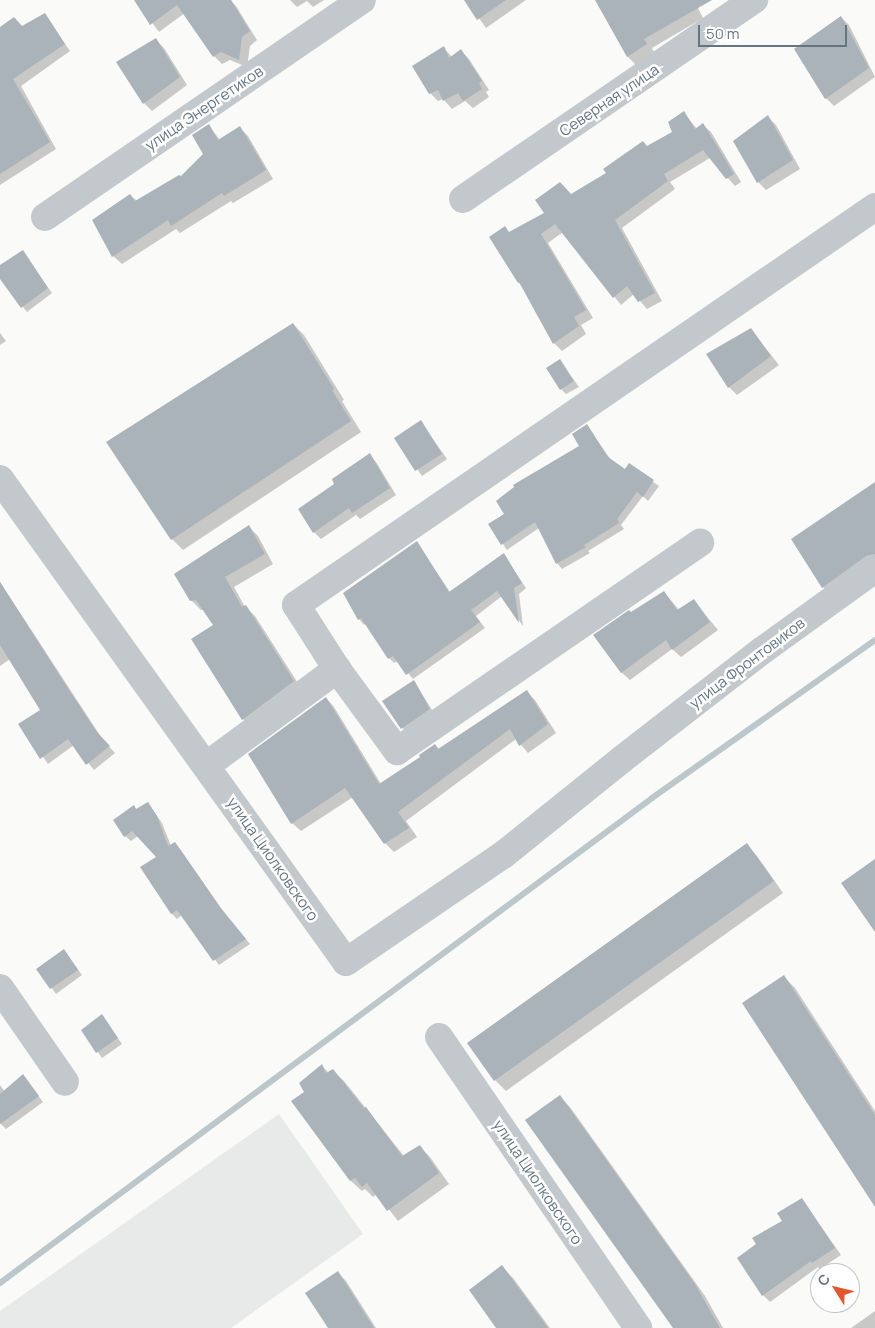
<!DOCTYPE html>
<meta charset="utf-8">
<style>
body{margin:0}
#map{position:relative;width:875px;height:1328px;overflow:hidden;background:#fafaf8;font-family:Manrope,sans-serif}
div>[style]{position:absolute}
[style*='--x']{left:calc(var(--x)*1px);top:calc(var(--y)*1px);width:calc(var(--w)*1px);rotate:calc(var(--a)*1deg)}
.built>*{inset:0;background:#e8e9e9}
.shadow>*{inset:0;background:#0003}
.stream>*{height:6px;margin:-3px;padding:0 3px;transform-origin:3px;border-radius:3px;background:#bbc7cb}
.building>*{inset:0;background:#aab3b9}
.minor>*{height:28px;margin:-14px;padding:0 14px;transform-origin:14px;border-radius:14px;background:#c3c8cc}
span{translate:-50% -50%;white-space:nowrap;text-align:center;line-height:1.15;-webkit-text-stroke:5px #fff;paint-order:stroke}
.street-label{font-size:15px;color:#657683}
.north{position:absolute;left:810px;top:1263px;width:50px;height:50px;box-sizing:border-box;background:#fff;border:1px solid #c1c8cd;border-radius:50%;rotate:306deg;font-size:14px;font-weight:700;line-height:20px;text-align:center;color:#657683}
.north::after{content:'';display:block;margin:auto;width:18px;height:22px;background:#e4572e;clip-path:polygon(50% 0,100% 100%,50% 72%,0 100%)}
.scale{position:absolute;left:698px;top:25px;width:149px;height:22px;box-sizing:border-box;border:2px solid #657683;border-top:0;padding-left:6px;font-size:15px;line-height:18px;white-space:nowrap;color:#657683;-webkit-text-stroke:4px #fff;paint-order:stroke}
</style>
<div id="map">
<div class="built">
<i style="clip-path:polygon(279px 1114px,363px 1234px,231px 1328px,0 1328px,0 1311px)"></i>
</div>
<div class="shadow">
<i style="clip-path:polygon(135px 0,188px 0,193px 7px,159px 32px)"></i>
<i style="clip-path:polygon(226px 0,230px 0,236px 6px,257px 40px,250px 46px,247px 67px,230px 60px,222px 64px,214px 56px)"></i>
<i style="clip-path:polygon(290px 0,324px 0,313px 7px,307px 1px,297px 7px)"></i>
<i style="clip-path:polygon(466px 0,526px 0,486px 28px)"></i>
<i style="clip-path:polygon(596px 0,694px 0,703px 18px,652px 48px,654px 52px,636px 65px,628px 57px)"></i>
<i style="clip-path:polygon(45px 15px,70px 51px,21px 86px,56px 149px,0 185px,0 33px,22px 27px)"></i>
<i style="clip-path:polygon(841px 17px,849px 25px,875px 77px,834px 106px,826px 98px)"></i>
<i style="clip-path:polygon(156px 40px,164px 48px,187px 85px,152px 111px,144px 103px)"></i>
<i style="clip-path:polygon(444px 48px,452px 57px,461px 51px,469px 59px,489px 90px,486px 92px,489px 97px,473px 108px,465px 101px,452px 109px,443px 99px,438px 101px,430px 93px)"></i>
<i style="clip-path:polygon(684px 113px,697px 129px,703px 125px,711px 132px,741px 182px,735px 186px,710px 158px,670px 182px,675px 189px,622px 228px,662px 301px,647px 309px,634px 294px,621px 305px,563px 232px,548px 243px,593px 318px,581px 325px,586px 334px,562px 351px,554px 343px,524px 288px,518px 282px,510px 233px,546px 214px,571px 195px,674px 133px)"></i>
<i style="clip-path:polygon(768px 117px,776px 125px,800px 169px,766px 190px,758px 182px)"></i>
<i style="clip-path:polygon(209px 126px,220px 140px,240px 128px,248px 136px,273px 179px,233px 203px,231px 201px,180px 233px,176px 229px,122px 264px,113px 256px,130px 195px,137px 201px,181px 178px,204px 154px)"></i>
<i style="clip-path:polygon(22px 251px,52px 293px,27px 312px,0 277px,0 267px)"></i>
<i style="clip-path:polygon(293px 324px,304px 335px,344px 400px,342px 401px,361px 432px,183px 550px,172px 539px,107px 442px)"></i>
<i style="clip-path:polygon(751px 330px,779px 365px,737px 395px,729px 387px)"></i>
<i style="clip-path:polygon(0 333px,6px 341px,0 345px)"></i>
<i style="clip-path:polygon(559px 360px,579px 387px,566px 394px,561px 389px)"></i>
<i style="clip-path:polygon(421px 422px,447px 459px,422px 476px,395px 438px)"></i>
<i style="clip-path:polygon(587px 426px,611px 460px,625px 471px,629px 465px,659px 486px,648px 501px,643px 496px,621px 525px,624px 529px,588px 551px,590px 553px,562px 569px,557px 563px,539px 528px,507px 550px,489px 524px,506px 514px,581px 446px)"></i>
<i style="clip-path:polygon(369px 455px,376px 462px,396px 495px,360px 519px,356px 515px,321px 539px,314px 532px,336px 484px)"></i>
<i style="clip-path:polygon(875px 483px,875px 564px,831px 595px,823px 587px)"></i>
<i style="clip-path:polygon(249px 527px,258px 536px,273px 564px,234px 587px,245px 607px,255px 616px,303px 691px,253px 728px,243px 719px,215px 626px,204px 610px,201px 610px,191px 600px)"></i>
<i style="clip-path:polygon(417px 543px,450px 592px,503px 554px,526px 588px,519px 594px,523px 626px,502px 596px,476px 616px,485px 628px,413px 679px,398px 661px,394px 663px,389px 658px,366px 623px,364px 625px,359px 619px)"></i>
<i style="clip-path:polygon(0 582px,103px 740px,115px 753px,94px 770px,74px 745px,48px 764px,20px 725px,42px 710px,10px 659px,0 666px)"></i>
<i style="clip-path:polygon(664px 592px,679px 610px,694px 601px,718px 630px,681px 657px,672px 649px,630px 680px,621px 672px,631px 614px)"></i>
<i style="clip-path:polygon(414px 681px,435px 715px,407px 734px,384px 702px)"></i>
<i style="clip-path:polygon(526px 691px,535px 700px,556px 733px,528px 753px,516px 739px,406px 821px,417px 837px,394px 852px,385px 843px,353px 797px,301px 831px,292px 823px,326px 698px,334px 707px,381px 784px,422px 758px,435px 745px,440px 750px)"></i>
<i style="clip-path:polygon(148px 803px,162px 823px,171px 846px,175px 843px,180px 849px,225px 914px,250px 944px,219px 965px,182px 915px,177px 919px,172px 914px,142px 868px,158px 857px,138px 836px,131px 841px,125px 836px,134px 807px,137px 810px)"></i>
<i style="clip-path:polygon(747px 845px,757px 856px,783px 893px,506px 1091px,495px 1080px)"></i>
<i style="clip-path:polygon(64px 950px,82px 975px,56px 994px,38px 969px)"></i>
<i style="clip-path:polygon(784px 977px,795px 988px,875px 1111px,875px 1205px)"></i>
<i style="clip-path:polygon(102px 1016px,122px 1044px,102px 1058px,82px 1030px)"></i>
<i style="clip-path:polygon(322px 1066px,329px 1073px,333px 1071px,344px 1081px,404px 1156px,419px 1146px,430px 1157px,449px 1184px,398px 1221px,377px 1194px,373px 1197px,365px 1189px,362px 1191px,351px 1181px,306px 1092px)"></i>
<i style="clip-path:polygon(23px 1076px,43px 1102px,6px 1129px,0 1123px,0 1085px,5px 1092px)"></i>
<i style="clip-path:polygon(560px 1097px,570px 1107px,705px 1296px,723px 1328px,681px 1328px)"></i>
<i style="clip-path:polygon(802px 1199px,841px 1255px,820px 1269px,818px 1267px,770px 1302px,763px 1295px,757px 1244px,784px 1222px)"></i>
<i style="clip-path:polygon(502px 1267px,513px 1278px,550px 1328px,498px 1328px)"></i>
<i style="clip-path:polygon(338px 1273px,346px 1281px,376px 1328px,329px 1328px)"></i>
<i style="clip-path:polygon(875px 1311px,875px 1328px,851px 1328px)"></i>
</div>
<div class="stream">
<i style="--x:0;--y:1283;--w:813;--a:-36.64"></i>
<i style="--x:652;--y:798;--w:273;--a:-35.3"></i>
</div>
<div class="building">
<i style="clip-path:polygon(134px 0,231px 0,250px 31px,242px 37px,239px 60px,221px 52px,213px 57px,177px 5px,150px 25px)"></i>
<i style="clip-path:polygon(464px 0,506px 0,477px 20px)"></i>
<i style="clip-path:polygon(595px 0,712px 0,644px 39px,647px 44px,627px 57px)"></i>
<i style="clip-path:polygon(45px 13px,65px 44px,13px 79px,50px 142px,0 174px,0 27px,14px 17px,22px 26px)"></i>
<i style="clip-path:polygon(841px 16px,869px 68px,825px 99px,794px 49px)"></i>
<i style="clip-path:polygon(156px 38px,180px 77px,143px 104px,116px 62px)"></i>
<i style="clip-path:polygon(444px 46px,449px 58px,461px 49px,482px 81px,479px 83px,482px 89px,463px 101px,458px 93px,443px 101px,438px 90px,429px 94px,412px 66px)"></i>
<i style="clip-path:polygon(684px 111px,695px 129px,703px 123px,734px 174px,726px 179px,703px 150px,664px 174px,668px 181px,615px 220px,655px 293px,638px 302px,627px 286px,613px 298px,555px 224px,541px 234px,586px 310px,574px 317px,579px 326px,553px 344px,519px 282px,518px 283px,489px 237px,505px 226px,509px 232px,544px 213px,535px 200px,560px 182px,571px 194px,606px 173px,603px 169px,643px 141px,647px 146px,672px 132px,668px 122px)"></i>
<i style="clip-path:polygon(768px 115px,793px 160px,757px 183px,733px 141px)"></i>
<i style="clip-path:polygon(209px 124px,218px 140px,240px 126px,266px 170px,224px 196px,222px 193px,171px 226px,168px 220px,112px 257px,92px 220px,130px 194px,135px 201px,179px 175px,181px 176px,203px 154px,192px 135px)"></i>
<i style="clip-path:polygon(23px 250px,48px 288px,21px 308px,0 279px,0 265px)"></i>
<i style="clip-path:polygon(293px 323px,334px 389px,332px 390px,351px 421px,171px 540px,106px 442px)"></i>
<i style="clip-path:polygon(751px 328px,771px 356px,728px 388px,706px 354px)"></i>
<i style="clip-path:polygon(560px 359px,574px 381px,560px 390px,546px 368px)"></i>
<i style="clip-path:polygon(421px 420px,442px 454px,415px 471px,394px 438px)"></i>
<i style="clip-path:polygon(587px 424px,608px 457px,625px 469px,629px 463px,654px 480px,643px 497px,637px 492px,617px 519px,619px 523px,584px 545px,586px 547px,556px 564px,535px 522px,501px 545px,488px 524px,504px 514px,496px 501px,514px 487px,513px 485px,579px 446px,572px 434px)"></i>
<i style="clip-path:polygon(370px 453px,390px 488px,352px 513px,349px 508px,313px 533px,298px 509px,334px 484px,332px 479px)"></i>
<i style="clip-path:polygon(875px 482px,875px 554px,866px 556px,822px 588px,791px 539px)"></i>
<i style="clip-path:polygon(249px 525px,265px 554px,225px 577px,242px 607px,246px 605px,294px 681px,242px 720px,191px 639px,213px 625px,196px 600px,190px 601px,174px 574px)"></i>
<i style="clip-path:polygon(417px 541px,449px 592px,504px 553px,522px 583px,514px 588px,519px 623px,497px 591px,471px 610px,480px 622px,406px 675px,393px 656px,388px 659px,361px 618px,358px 620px,343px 593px)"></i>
<i style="clip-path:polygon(0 582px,69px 690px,97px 732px,110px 746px,86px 765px,68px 739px,40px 759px,18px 724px,40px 710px,0 645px)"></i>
<i style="clip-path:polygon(664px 591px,677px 610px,694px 599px,710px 622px,672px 650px,666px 640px,621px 673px,593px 635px,629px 610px,631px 612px)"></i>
<i style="clip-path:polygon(414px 680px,430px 709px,401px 729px,382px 701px)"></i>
<i style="clip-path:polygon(527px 690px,548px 724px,519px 746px,510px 729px,398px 812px,409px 828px,384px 844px,345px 788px,291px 824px,248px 754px,326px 697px,379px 784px,420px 757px,419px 755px,435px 744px,438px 749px)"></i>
<i style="clip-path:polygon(148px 802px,157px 816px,168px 846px,175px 842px,220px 907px,246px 939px,213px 961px,177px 910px,171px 914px,140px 867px,156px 857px,132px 831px,124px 837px,113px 820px,134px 805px,136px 809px)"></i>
<i style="clip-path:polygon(747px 843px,774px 881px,494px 1081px,467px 1043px)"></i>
<i style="clip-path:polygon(875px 859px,875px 932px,841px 883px)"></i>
<i style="clip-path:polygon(64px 949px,78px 970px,50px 989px,36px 969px)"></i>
<i style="clip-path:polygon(784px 975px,875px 1115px,875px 1207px,742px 1003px)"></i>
<i style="clip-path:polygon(102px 1014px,118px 1038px,96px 1053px,81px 1030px)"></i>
<i style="clip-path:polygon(322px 1064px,326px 1073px,333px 1069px,364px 1108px,366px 1107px,402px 1156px,420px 1145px,439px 1173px,387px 1211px,367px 1183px,362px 1187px,355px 1178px,350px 1181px,291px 1101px,304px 1092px,299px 1083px)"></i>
<i style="clip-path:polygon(23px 1074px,39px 1096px,0 1124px,0 1094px)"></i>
<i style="clip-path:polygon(560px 1095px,695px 1284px,720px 1328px,673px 1328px,525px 1120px)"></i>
<i style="clip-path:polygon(802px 1198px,835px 1248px,812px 1263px,811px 1261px,762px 1296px,737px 1258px,756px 1244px,752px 1238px,782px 1221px,777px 1213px)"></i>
<i style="clip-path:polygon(502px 1265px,548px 1328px,496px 1328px,469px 1290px)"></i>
<i style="clip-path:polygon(338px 1271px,374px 1328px,328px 1328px,305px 1293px)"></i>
</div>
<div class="minor">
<i style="--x:463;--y:199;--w:353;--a:-34.4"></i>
<i style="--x:45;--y:217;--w:384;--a:-34.4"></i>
<i style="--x:0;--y:479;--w:594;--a:54.38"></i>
<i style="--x:346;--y:962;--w:190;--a:-34.3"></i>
<i style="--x:503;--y:855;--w:151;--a:-38.8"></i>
<i style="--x:621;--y:760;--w:180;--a:-37.8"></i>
<i style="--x:763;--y:650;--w:138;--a:-35.9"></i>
<i style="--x:337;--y:669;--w:102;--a:53.8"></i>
<i style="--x:397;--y:751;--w:368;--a:-34.5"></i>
<i style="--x:207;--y:765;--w:162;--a:-36.4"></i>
<i style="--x:337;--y:669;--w:76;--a:-122.6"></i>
<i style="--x:296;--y:605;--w:703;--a:-34.5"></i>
<i style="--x:0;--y:988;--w:114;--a:55.3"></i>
<i style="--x:439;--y:1037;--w:353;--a:55.6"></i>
</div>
<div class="street-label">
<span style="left:609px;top:100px;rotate:-34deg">Северная улица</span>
<span style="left:204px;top:108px;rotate:-34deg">улица Энергетиков</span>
<span style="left:747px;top:663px;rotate:-37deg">улица Фронтовиков</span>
<span style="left:273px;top:859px;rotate:55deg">улица Циолковского</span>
<span style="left:538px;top:1182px;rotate:56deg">улица Циолковского</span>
</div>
<div class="north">С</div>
<div class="scale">50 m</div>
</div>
